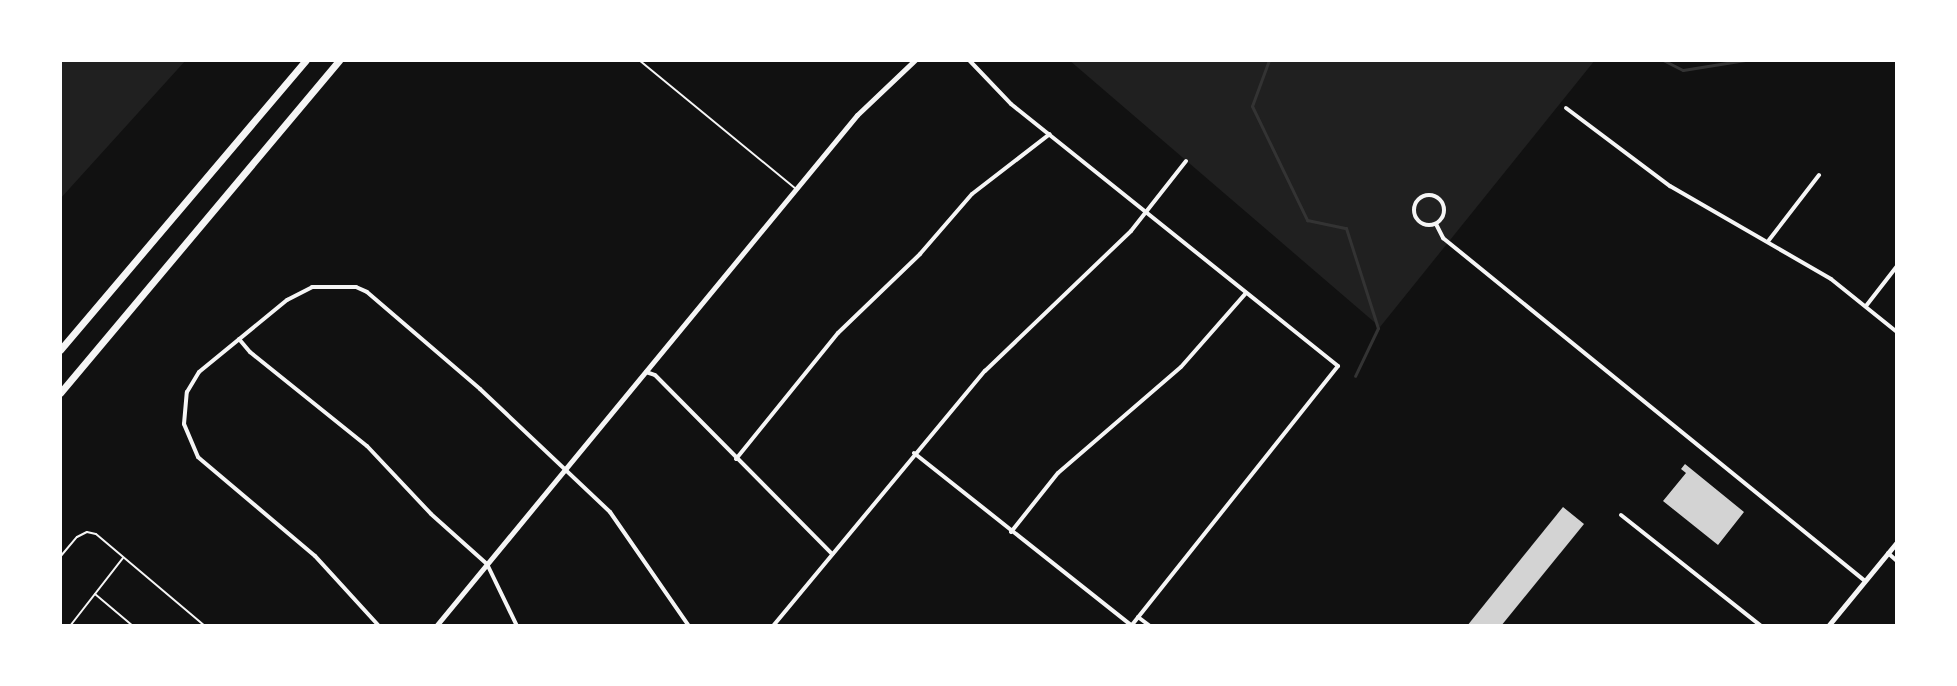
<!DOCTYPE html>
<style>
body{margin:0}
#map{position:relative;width:1957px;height:686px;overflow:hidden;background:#111;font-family:"Noto Sans",sans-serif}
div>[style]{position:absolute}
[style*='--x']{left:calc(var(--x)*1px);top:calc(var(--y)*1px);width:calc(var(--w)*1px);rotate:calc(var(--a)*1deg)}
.green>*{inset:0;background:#202020}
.stream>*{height:3px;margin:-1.5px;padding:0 1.5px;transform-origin:1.5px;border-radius:1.5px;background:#333}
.building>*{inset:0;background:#d3d3d3}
.service>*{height:2px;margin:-1px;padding:0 1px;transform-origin:1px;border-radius:1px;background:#f5f5f5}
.minor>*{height:4px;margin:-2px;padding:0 2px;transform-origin:2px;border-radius:2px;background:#f5f5f5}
.minor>.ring{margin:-2px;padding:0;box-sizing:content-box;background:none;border:4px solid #f5f5f5;border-radius:50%}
.tertiary>*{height:5px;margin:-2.5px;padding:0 2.5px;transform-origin:2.5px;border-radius:2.5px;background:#f5f5f5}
.secondary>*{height:5px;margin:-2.5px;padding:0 2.5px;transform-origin:2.5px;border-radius:2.5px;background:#f5f5f5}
.motorway>*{height:7px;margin:-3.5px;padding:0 3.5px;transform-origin:3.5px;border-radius:3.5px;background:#f5f5f5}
span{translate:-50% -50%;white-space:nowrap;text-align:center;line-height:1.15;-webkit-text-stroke:8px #fff;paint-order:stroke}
.frame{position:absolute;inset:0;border:62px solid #fff;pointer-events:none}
</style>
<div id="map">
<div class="green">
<i style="clip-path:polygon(60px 60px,186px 60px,60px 199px)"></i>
<i style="clip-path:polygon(1069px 60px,1595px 60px,1380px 327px)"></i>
</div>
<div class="stream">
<i style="--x:1269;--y:60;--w:49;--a:110.3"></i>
<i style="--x:1252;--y:106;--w:127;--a:64.2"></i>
<i style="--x:1307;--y:220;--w:40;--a:12"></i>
<i style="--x:1346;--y:228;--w:105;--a:72.3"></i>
<i style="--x:1378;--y:328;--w:53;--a:115.6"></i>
<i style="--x:1663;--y:60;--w:22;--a:27"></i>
<i style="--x:1683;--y:70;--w:63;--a:-9.2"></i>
</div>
<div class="building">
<i style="clip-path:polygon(1685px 464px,1744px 512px,1718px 545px,1663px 501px,1686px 473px,1681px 469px)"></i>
<i style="clip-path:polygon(1563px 507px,1584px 524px,1501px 626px,1467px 626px)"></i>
</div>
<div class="service">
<i style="--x:639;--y:60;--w:202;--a:39.4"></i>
<i style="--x:60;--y:557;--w:26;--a:-50"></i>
<i style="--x:77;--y:537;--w:11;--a:-27"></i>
<i style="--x:87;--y:532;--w:9;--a:13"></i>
<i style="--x:96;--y:534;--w:143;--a:40.2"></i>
<i style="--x:95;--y:594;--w:50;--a:40.1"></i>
<i style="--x:70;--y:626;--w:86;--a:-52.1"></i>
</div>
<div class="minor">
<i style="--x:969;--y:60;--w:61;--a:46.3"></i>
<i style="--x:1011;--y:104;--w:419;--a:38.7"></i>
<i style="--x:1338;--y:366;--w:332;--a:128.5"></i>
<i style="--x:1566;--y:108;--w:130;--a:36.9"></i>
<i style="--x:1670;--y:186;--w:186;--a:30"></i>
<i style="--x:1831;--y:279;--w:85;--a:38.8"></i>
<i class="ring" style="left:1414px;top:195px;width:26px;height:26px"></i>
<i style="--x:1436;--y:224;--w:16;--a:63"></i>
<i style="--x:1443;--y:238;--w:544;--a:39.1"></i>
<i style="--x:1769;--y:240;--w:82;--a:-52.4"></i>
<i style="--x:1866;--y:306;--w:51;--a:-52.2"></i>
<i style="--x:239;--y:339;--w:17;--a:50"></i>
<i style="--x:250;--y:352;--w:150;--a:38.8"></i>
<i style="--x:367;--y:446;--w:93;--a:46.7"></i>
<i style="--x:431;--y:514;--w:75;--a:41.8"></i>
<i style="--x:487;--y:564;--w:69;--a:64.2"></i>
<i style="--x:646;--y:372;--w:9;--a:18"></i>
<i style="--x:655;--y:375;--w:252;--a:45.3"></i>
<i style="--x:914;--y:453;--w:277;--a:38.4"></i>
<i style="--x:736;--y:459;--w:162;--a:-51"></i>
<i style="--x:838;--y:333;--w:114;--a:-43.9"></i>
<i style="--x:920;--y:254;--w:79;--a:-49.1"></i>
<i style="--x:972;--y:194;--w:98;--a:-37.6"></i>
<i style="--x:1621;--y:515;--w:179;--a:38.4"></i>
<i style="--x:1011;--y:532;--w:75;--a:-51.5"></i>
<i style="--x:1058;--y:473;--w:162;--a:-40.8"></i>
<i style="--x:1181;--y:367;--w:98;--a:-48.7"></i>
<i style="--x:1888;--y:553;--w:12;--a:42"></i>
<i style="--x:1138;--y:617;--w:15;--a:37"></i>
<i style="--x:379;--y:626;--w:95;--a:-132.4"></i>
<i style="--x:315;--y:556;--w:153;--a:-139.8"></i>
<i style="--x:198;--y:457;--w:36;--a:-113"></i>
<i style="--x:184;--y:424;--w:32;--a:-85"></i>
<i style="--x:187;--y:392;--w:23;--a:-59"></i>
<i style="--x:199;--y:372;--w:114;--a:-39.3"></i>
<i style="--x:287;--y:300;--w:28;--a:-27"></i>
<i style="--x:312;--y:287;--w:44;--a:0"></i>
<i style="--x:356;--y:287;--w:12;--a:24"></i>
<i style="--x:367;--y:292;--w:149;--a:40.6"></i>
<i style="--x:480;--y:389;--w:179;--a:43.4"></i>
<i style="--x:610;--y:512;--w:139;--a:55.3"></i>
<i style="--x:773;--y:626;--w:332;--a:-50.3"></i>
<i style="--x:985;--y:371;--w:202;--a:-43.8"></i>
<i style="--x:1131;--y:231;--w:89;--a:-51.8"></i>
</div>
<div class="tertiary">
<i style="--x:436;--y:626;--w:662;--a:-50.52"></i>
<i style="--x:857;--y:115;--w:80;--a:-43.5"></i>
</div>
<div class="secondary">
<i style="--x:1828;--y:626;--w:109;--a:-50.6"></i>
</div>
<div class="motorway">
<i style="--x:60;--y:350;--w:380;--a:-49.7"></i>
<i style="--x:60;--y:393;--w:434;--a:-50"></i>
</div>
<div class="frame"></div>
</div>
